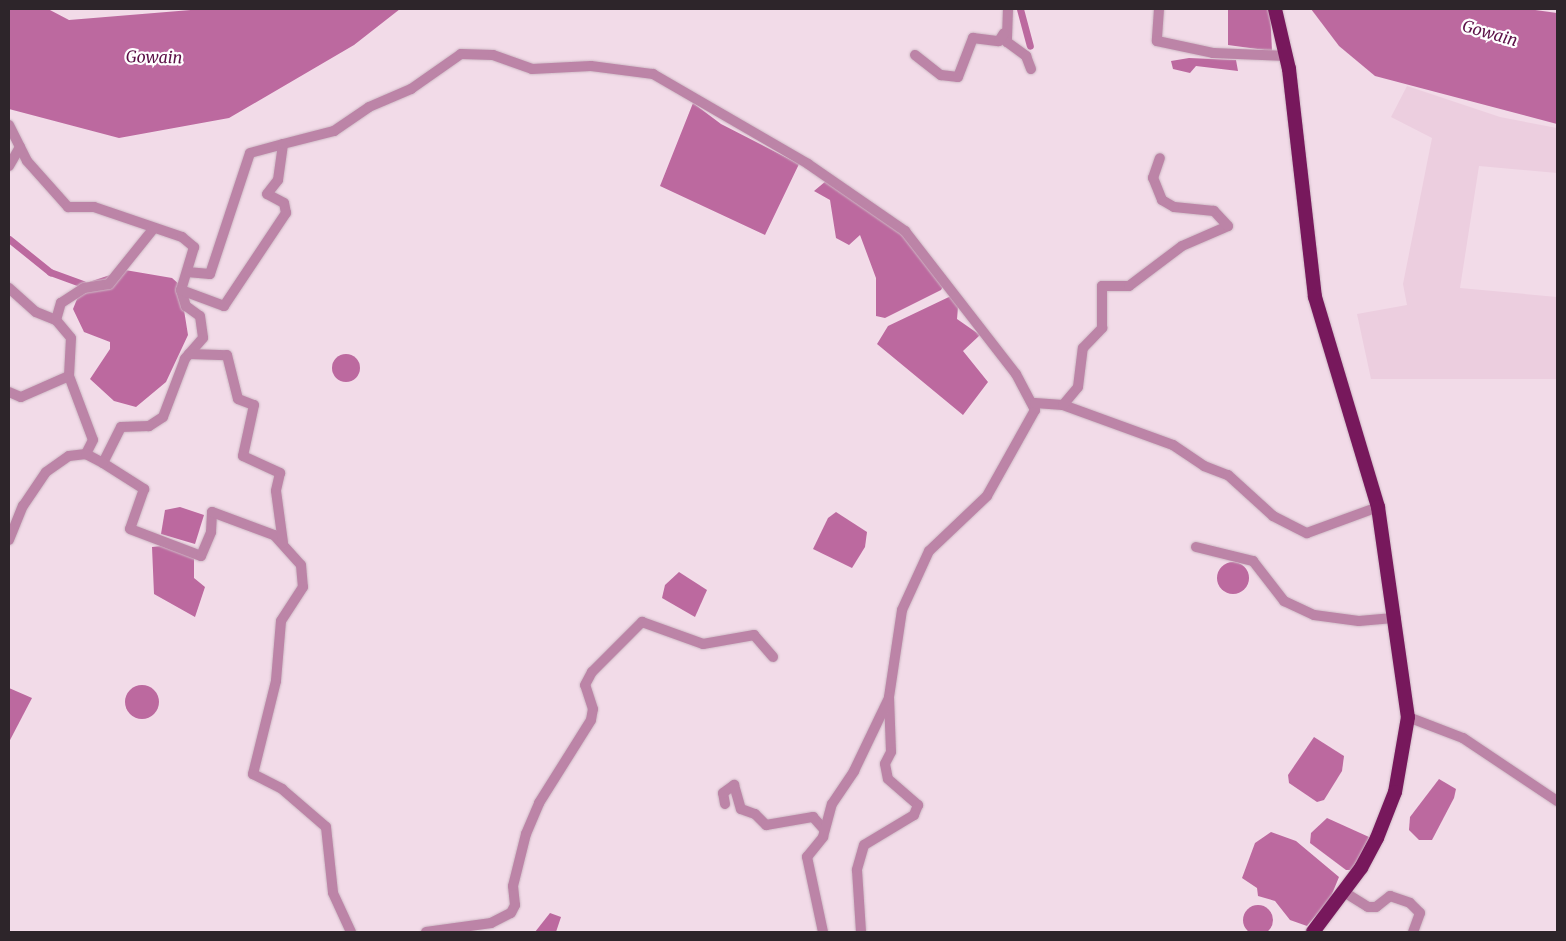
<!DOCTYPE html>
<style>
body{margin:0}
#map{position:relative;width:1566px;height:941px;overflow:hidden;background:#f2dbe8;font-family:Merriweather,serif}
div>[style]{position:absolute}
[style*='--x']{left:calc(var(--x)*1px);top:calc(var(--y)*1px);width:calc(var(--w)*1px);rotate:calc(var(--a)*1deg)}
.built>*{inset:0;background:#eccedf}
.water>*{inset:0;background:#bc699f}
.round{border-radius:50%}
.canal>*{height:7px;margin:-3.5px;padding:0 3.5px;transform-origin:3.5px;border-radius:3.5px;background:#bc699f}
.roads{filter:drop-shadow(0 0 1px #cfbac6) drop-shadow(0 0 1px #cfbac6)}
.minor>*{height:10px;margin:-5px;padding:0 5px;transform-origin:5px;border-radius:5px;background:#bc84a7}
.highway>*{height:14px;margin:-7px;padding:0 7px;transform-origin:7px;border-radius:7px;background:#77185c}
span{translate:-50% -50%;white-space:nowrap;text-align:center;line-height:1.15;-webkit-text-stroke:4.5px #fff;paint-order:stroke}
.water-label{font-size:16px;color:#5c1047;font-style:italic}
.frame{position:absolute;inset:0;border:10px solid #2d252a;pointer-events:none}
</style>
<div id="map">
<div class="built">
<i style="clip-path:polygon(1407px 86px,1500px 117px,1557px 128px,1557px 173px,1479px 166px,1460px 288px,1557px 297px,1557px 379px,1371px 379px,1357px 314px,1407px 305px,1403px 284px,1432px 138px,1391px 117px)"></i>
</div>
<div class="water">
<i style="clip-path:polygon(9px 9px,48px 9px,69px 20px,203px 9px,400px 9px,354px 45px,229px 118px,119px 138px,9px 109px)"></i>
<i style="clip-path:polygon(1228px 9px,1270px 9px,1272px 51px,1228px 45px)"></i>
<i style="clip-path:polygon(1311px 9px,1528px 9px,1557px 13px,1557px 124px,1375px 76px,1339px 46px)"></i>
<i style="clip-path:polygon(1189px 58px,1236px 60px,1238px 71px,1196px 66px,1190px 73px,1173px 69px,1171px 61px)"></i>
<i style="clip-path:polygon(693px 103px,721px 124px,799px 164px,765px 235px,660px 186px)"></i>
<i style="clip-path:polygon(826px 181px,905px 234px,944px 285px,941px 290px,885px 318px,876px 316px,876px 278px,860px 235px,849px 245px,836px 238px,830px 200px,814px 191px)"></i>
<i style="clip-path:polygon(125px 270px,172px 278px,180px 285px,188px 335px,166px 382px,136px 407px,114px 401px,90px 379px,110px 349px,110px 342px,84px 332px,73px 309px,83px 284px)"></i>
<i style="clip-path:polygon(951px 296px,958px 307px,957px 319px,980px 335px,963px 351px,988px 382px,963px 415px,877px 344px,888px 326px)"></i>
<i class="round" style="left:332px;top:354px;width:28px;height:28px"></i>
<i style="clip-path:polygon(180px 507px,204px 515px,195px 544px,161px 534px,165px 510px)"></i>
<i style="clip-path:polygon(836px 512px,867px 532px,865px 547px,852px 568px,813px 549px,828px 518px)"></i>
<i style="clip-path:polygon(161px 546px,194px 558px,194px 578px,205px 587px,195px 617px,154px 594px,152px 547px)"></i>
<i class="round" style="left:1217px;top:562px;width:32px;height:32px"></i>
<i style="clip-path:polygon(679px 572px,707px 590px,695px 617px,662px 598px,665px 585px)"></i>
<i class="round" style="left:125px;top:685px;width:34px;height:34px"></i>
<i style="clip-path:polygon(9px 688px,32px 698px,9px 742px)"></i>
<i style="clip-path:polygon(1314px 737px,1344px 756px,1342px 771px,1324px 800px,1317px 802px,1289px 783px,1288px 775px)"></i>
<i style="clip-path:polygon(1439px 779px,1456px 789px,1454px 798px,1432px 840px,1419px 840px,1409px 830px,1410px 817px)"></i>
<i style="clip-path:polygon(1327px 818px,1369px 837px,1353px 870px,1346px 870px,1310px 843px,1311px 833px)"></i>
<i style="clip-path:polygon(1271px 832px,1296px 841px,1339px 877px,1330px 899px,1307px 926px,1290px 920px,1275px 901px,1258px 896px,1257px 888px,1242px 878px,1255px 843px)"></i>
<i class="round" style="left:1243px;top:905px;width:30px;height:30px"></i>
<i style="clip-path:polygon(550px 913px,561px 917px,556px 932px,535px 932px)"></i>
</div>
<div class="canal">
<i style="--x:1020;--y:9;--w:38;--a:75"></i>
<i style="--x:9;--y:239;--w:53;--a:38.8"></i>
<i style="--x:50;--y:272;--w:35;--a:20"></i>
</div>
<div class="roads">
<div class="minor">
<i style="--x:1008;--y:9;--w:33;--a:92"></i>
<i style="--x:1007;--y:42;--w:24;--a:36"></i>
<i style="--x:1026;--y:56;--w:14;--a:69"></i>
<i style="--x:1159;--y:9;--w:32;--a:94"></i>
<i style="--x:1157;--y:41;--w:57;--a:12.1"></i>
<i style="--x:1213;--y:53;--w:74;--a:2.3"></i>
<i style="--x:915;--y:55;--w:33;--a:38"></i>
<i style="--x:941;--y:75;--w:17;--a:7"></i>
<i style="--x:958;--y:77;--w:42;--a:-69"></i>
<i style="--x:973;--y:38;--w:26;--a:7"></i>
<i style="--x:999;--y:41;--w:9;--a:-58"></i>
<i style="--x:9;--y:125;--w:40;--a:63.4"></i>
<i style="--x:27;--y:161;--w:62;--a:48.3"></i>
<i style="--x:68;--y:207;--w:26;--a:0"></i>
<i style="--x:94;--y:207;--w:93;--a:18.8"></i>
<i style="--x:182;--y:237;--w:16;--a:40"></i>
<i style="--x:194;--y:247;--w:45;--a:106.8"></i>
<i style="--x:181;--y:290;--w:17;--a:73"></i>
<i style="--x:186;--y:306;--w:17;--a:36"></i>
<i style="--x:200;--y:316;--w:22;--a:82"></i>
<i style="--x:203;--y:338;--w:28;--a:131"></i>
<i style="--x:185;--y:359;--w:62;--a:110.8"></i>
<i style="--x:163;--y:417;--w:17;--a:147"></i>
<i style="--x:149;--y:426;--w:28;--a:178"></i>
<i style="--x:121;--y:427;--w:40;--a:116.6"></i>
<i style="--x:103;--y:463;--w:49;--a:32.4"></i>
<i style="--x:144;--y:489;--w:42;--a:109.3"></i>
<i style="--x:130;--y:529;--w:76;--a:20.8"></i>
<i style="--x:201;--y:556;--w:26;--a:-67"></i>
<i style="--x:211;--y:532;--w:20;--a:-87"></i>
<i style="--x:212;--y:512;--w:66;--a:20.4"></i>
<i style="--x:274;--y:535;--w:40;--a:48"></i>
<i style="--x:301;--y:565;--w:22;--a:85"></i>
<i style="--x:303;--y:587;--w:40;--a:122.9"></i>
<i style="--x:281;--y:621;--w:60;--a:94.8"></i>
<i style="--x:276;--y:681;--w:96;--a:103.9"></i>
<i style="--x:253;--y:774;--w:33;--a:27"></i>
<i style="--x:282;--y:789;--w:58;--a:40.8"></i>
<i style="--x:326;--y:827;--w:66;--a:83.9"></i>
<i style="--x:333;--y:893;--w:43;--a:65.2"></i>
<i style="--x:9;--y:166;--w:22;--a:-60"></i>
<i style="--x:187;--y:272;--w:23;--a:5"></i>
<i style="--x:210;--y:274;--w:127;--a:-71.7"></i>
<i style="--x:250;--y:153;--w:34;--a:-15"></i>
<i style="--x:9;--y:288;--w:36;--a:42"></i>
<i style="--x:36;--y:312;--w:22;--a:22"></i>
<i style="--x:56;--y:320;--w:23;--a:50"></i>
<i style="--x:71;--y:338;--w:38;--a:93"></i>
<i style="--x:69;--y:376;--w:68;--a:69.4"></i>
<i style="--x:93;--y:440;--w:16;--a:117"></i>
<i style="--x:181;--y:290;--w:46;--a:20.4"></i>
<i style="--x:224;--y:306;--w:112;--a:-56.3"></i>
<i style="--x:286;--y:213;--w:10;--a:-101"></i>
<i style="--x:284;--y:203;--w:19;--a:-152"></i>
<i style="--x:267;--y:194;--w:18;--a:-52"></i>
<i style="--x:278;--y:180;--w:36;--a:-82"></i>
<i style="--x:283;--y:144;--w:53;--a:-14.3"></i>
<i style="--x:334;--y:131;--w:42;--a:-34.4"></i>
<i style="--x:369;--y:107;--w:46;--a:-23.2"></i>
<i style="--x:411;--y:89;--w:61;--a:-35"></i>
<i style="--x:461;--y:54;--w:32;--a:2"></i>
<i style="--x:493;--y:55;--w:41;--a:19.7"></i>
<i style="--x:532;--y:69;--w:59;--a:-2.9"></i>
<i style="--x:591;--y:66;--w:63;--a:7.4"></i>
<i style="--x:653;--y:74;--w:179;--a:30.1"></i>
<i style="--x:808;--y:164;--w:118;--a:34.6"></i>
<i style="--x:905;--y:231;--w:181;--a:52.2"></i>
<i style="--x:1016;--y:374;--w:41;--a:62.2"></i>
<i style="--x:1035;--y:410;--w:98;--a:119.2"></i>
<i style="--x:987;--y:496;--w:80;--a:136.5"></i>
<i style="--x:929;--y:551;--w:65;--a:114.6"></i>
<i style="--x:902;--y:610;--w:88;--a:98.5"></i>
<i style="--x:889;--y:697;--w:55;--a:87.9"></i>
<i style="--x:891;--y:752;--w:13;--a:117"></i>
<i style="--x:885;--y:764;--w:15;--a:79"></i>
<i style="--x:888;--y:779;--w:40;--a:41"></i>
<i style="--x:918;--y:805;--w:11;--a:112"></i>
<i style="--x:914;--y:815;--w:58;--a:149"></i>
<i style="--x:864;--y:845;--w:26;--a:106"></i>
<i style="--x:857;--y:870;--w:62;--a:86.3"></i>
<i style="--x:56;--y:320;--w:18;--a:-74"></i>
<i style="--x:61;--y:303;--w:27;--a:-33"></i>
<i style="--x:84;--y:288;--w:25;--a:-9"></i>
<i style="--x:109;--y:284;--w:72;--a:-51.2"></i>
<i style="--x:189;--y:354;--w:38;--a:2"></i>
<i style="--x:227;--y:355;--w:45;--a:76"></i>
<i style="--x:238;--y:399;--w:17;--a:21"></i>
<i style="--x:254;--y:405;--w:52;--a:102.2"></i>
<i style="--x:243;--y:456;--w:41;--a:24.7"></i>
<i style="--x:280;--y:473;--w:18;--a:103"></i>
<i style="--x:276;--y:491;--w:52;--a:82.3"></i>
<i style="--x:9;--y:392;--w:13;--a:23"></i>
<i style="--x:21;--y:397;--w:52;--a:-23.6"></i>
<i style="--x:1035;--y:403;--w:28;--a:4"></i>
<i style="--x:1063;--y:405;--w:117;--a:20"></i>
<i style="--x:1173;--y:445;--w:37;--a:34"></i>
<i style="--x:1204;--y:466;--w:26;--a:21"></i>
<i style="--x:1228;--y:475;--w:61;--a:42.3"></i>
<i style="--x:1273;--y:516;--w:38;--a:27"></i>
<i style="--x:1307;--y:533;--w:76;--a:-20.1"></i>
<i style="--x:1063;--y:405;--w:23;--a:-50"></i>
<i style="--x:1078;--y:387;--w:39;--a:-83"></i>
<i style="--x:1083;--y:348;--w:28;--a:-46"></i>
<i style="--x:1102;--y:328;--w:42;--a:-90"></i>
<i style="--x:1102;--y:286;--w:27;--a:0"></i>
<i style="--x:1129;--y:286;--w:66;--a:-37"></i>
<i style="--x:1182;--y:246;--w:50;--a:-23.5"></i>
<i style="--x:1228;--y:226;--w:21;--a:-133"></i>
<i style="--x:1214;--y:211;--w:40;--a:-174.3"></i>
<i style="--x:1174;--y:207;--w:14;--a:-150"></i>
<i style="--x:1162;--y:200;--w:24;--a:-112"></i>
<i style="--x:1153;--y:178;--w:21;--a:-71"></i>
<i style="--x:9;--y:540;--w:37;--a:-68"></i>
<i style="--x:23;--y:506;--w:41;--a:-55.9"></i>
<i style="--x:46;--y:472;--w:28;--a:-35"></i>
<i style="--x:69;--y:456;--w:17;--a:-7"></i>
<i style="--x:86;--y:454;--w:19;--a:28"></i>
<i style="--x:1196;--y:547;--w:59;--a:13.8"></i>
<i style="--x:1253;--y:561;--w:51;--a:52.2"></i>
<i style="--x:1284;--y:601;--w:33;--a:25"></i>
<i style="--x:1314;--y:615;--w:45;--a:7.6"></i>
<i style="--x:1359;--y:621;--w:37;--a:-5"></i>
<i style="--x:1408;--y:717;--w:59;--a:20.9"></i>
<i style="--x:1463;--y:738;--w:113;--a:33.8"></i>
<i style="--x:725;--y:804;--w:11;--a:-100"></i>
<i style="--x:723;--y:793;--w:14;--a:-36"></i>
<i style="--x:734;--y:785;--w:25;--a:74"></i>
<i style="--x:741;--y:809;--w:15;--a:20"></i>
<i style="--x:755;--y:814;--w:16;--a:45"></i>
<i style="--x:766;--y:825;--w:48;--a:-9.7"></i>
<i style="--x:813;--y:817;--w:15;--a:48"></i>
<i style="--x:1344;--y:892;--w:28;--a:32"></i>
<i style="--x:1368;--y:907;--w:8;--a:0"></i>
<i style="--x:1376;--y:907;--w:18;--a:-38"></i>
<i style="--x:1390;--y:896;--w:21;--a:19"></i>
<i style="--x:1410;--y:903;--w:14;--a:45"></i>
<i style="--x:1420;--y:913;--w:20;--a:110"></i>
<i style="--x:426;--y:932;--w:66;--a:-7.9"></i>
<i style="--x:491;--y:923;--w:22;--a:-27"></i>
<i style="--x:511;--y:913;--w:9;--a:-63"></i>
<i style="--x:515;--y:905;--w:19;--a:-96"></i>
<i style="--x:513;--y:886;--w:54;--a:-76"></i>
<i style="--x:526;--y:834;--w:34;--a:-67"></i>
<i style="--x:539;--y:803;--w:98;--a:-57.9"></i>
<i style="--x:591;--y:720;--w:11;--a:-80"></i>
<i style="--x:593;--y:709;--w:25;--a:-108"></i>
<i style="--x:585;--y:685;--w:15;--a:-62"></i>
<i style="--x:592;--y:672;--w:71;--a:-45"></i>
<i style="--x:642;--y:622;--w:65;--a:19.8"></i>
<i style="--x:703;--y:644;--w:52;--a:-10"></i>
<i style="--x:754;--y:635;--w:29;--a:49"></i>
<i style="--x:823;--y:932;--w:77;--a:-102"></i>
<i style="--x:807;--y:857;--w:26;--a:-51"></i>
<i style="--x:823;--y:837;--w:34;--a:-75"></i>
<i style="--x:832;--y:804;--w:40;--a:-56"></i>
<i style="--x:854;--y:771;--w:79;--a:-64.4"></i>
</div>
<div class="highway">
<i style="--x:1275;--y:9;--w:62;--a:76.9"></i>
<i style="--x:1289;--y:69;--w:229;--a:83.5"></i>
<i style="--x:1315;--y:297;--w:219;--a:73.3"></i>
<i style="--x:1378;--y:507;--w:212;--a:81.9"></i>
<i style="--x:1408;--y:717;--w:76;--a:99.8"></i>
<i style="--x:1395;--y:792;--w:49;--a:111.4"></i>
<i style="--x:1377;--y:838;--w:34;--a:118"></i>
<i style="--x:1361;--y:868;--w:80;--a:126.9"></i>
</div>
</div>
<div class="water-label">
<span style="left:1490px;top:33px;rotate:16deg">Gowain</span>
<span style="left:154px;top:57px;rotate:1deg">Gowain</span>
</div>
<div class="frame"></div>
</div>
